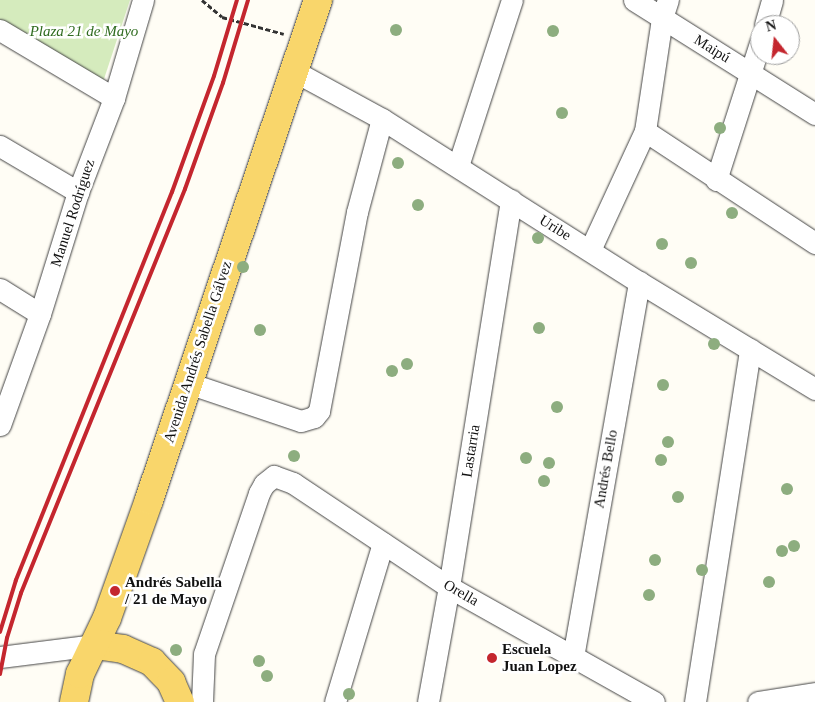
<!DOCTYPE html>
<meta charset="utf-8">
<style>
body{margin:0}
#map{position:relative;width:815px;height:702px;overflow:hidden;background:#fffdf5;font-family:Georgia,serif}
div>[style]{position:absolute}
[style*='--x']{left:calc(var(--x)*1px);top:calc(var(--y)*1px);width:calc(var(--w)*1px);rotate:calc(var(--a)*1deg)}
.green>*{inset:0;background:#d5ebbd}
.path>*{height:3px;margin-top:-1.5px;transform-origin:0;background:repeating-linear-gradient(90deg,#333 0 5px,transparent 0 7.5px)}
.roads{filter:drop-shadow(0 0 1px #444) drop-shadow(0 0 1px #444)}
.minor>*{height:21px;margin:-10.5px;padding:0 10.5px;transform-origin:10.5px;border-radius:10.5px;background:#fff}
.major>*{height:28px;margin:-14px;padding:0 14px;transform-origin:14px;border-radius:14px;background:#f9d66b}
.rail>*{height:4px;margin:-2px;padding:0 2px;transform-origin:2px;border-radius:2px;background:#c4262e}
.trees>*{width:12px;height:12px;margin:-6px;border-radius:50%;background:#8dad7f}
.dots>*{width:14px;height:14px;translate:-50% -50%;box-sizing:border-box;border:2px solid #fff;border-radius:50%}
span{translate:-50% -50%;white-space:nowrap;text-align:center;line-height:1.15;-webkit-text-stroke:5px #fff;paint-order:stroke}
.park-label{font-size:15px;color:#2f6b1f;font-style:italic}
.street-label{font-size:15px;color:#111}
.poi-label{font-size:15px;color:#111;font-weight:700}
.left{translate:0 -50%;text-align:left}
.north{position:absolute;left:750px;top:15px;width:50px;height:50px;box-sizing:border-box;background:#fff;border:1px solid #a0a0a0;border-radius:50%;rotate:344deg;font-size:14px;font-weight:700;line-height:20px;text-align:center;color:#111}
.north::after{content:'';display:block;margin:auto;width:18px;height:22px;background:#c4262e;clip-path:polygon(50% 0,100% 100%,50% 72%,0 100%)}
</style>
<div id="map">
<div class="green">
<i style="clip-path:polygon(0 0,130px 0,103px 82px,0 20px)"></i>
</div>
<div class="path">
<i style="--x:202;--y:0;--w:26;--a:40"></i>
<i style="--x:222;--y:17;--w:64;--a:15.3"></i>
</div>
<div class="roads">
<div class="minor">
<i style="--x:634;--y:0;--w:214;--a:32.2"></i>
<i style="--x:765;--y:25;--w:26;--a:-74"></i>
<i style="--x:0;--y:30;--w:133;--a:30.8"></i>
<i style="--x:294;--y:71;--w:100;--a:28.6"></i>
<i style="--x:382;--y:119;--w:304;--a:32.4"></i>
<i style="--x:639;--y:282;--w:206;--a:31.3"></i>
<i style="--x:645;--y:131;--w:204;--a:33.4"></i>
<i style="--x:0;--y:146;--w:91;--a:30.5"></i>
<i style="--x:458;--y:166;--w:175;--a:-72"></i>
<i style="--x:716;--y:180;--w:144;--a:-72.2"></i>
<i style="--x:590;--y:250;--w:131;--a:-65.2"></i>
<i style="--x:645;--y:131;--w:114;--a:-81.4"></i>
<i style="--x:662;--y:18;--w:19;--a:-72"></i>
<i style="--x:0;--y:289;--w:47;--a:32"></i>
<i style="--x:188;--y:383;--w:119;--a:18.6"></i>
<i style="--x:301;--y:421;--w:14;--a:-17"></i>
<i style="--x:314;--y:417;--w:8;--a:-50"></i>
<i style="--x:319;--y:411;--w:203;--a:-79.2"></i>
<i style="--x:357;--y:212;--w:96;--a:-75"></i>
<i style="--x:0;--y:425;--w:118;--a:-70.2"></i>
<i style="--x:40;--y:314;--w:128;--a:-72.7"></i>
<i style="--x:78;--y:192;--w:101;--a:-69"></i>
<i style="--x:114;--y:98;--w:102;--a:-73.5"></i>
<i style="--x:0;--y:657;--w:96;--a:-7.2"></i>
<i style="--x:573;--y:657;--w:381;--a:-80"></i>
<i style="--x:202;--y:702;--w:48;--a:-87.6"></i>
<i style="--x:204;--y:654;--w:170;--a:-71.1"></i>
<i style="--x:259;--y:493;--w:10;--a:-61"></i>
<i style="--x:264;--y:484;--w:13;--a:-39"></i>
<i style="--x:274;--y:476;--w:20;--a:20"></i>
<i style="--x:293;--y:483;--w:187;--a:33.7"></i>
<i style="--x:449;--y:587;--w:235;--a:29.3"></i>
<i style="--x:335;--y:702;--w:166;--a:-73.2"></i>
<i style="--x:428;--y:702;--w:117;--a:-79.7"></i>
<i style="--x:449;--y:587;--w:392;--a:-80.9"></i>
<i style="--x:695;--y:702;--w:357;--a:-81.1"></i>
<i style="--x:758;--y:702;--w:58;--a:-9"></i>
</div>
<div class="major">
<i style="--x:95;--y:645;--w:28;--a:8"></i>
<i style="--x:123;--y:649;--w:32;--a:24"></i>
<i style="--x:152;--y:662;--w:28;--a:46"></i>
<i style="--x:171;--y:682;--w:22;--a:66"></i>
<i style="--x:74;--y:702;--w:29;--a:-78"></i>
<i style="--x:80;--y:674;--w:62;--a:-64.3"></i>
<i style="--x:107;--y:618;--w:125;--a:-70.4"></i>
<i style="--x:149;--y:500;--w:528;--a:-71.32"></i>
</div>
</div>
<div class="rail">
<i style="--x:0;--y:632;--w:54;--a:-72.9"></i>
<i style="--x:16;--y:580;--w:418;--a:-68.1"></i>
<i style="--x:172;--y:192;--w:123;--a:-70.1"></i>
<i style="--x:214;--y:76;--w:79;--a:-73.2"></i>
<i style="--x:0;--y:674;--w:37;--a:-79"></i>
<i style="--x:7;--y:638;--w:47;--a:-72.7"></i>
<i style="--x:21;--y:593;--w:436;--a:-67.9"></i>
<i style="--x:185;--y:189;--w:113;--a:-70.3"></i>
<i style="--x:223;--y:83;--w:87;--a:-73.2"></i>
</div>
<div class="trees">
<i style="left:396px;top:30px"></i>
<i style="left:553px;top:31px"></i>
<i style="left:562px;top:113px"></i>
<i style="left:720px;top:128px"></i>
<i style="left:398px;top:163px"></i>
<i style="left:418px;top:205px"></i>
<i style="left:732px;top:213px"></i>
<i style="left:538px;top:238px"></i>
<i style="left:662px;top:244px"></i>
<i style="left:691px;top:263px"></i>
<i style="left:243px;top:267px"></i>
<i style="left:539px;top:328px"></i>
<i style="left:260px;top:330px"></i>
<i style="left:714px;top:344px"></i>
<i style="left:407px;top:364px"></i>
<i style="left:392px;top:371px"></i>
<i style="left:663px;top:385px"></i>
<i style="left:557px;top:407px"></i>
<i style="left:668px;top:442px"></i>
<i style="left:294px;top:456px"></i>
<i style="left:526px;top:458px"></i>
<i style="left:661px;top:460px"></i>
<i style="left:549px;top:463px"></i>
<i style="left:544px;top:481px"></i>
<i style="left:787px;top:489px"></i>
<i style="left:678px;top:497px"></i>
<i style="left:794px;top:546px"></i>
<i style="left:782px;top:551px"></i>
<i style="left:655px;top:560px"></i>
<i style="left:702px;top:570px"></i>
<i style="left:769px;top:582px"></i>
<i style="left:649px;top:595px"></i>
<i style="left:176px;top:650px"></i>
<i style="left:259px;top:661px"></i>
<i style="left:267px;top:676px"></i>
<i style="left:349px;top:694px"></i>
</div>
<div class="dots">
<i style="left:115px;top:591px;background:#c4262e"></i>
<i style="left:492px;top:658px;background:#c4262e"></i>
</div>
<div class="park-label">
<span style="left:84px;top:32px">Plaza 21 de Mayo</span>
</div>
<div class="street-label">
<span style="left:712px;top:49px;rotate:32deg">Maipú</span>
<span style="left:73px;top:213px;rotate:-72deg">Manuel Rodríguez</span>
<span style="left:555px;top:228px;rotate:32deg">Uribe</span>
<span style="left:198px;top:352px;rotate:-72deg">Avenida Andrés Sabella Gálvez</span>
<span style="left:471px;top:451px;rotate:-81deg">Lastarria</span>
<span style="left:606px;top:469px;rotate:-80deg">Andrés Bello</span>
<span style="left:461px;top:593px;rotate:30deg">Orella</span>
</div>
<div class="poi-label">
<span class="left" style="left:125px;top:591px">Andrés Sabella<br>/ 21 de Mayo</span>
<span class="left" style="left:502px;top:658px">Escuela<br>Juan Lopez</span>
</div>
<div class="north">N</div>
</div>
